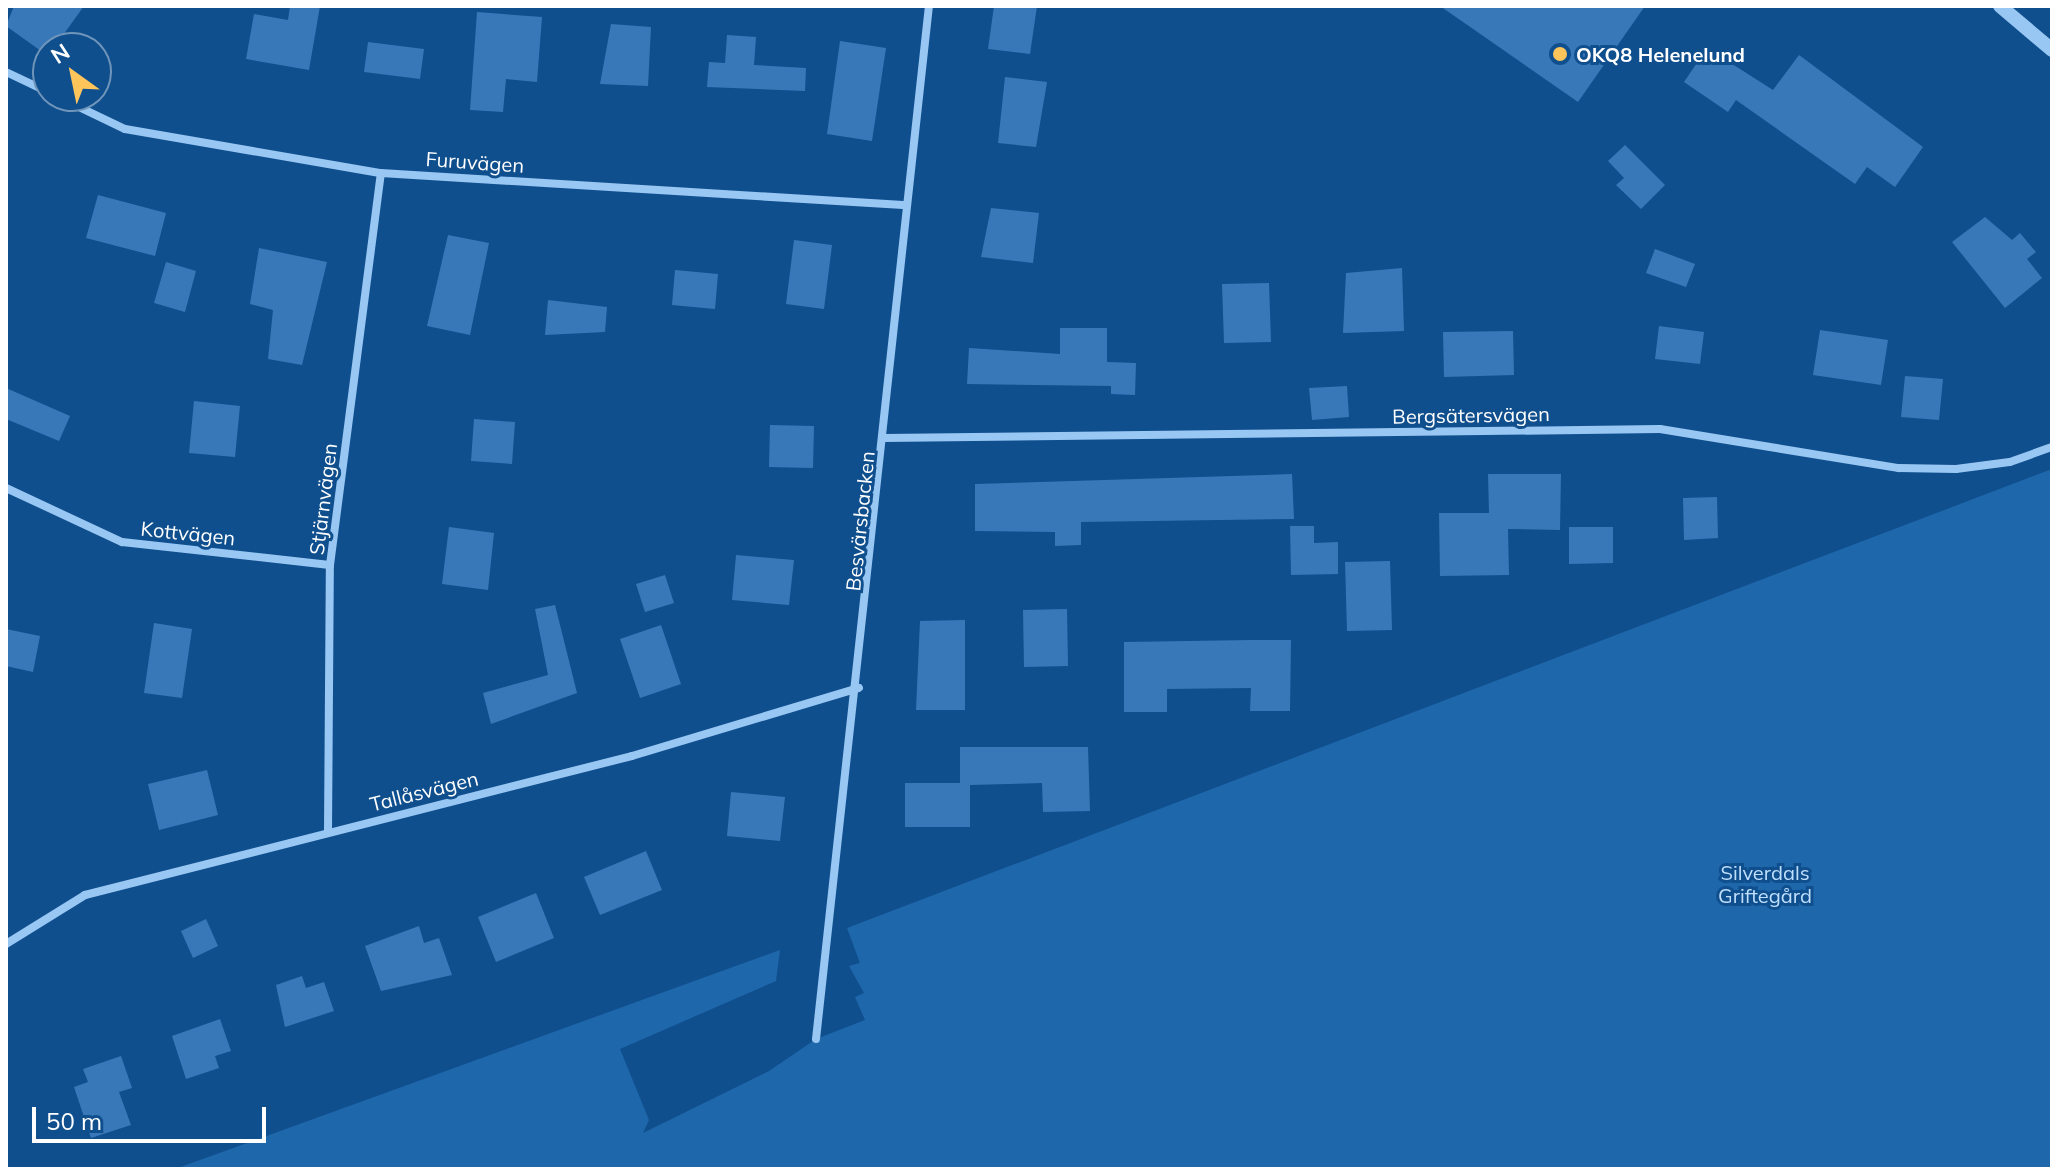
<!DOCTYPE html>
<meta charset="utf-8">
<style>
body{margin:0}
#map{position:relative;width:2058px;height:1175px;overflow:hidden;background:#104f8e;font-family:Mulish,sans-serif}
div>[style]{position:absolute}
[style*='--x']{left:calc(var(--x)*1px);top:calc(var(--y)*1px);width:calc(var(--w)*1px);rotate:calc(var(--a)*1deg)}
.green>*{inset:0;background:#1e67ab}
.building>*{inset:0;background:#3878b8}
.minor>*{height:8px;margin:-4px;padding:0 4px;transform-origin:4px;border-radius:4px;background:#98c7f3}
.tertiary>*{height:14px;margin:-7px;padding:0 7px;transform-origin:7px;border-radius:7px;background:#98c7f3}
.dots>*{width:22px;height:22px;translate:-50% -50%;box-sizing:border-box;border:4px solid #104f8e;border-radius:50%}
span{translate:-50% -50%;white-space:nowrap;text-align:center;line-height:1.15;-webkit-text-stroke:6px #104f8e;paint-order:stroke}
.poi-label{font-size:20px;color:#fff;font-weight:700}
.left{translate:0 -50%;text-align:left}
.street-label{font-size:20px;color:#fff}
.park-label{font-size:20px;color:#bfdffd}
.frame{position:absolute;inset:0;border:8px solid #fff;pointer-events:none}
.north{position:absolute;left:32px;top:32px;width:80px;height:80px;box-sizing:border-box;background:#104f8e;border:2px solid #7095bb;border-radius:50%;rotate:327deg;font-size:22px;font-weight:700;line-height:32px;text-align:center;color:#fff}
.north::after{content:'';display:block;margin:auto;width:28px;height:36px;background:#ffc55a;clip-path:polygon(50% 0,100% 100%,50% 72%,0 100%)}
.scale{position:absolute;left:32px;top:1107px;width:234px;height:36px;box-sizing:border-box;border:4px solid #fff;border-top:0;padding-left:10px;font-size:24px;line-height:28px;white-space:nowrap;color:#fff;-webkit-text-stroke:6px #104f8e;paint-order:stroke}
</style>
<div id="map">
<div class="green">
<i style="clip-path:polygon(2052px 469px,2052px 1169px,175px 1169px,780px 950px,776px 981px,620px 1049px,649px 1120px,643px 1133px,769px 1071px,816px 1039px,865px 1020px,855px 997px,864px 993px,849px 966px,860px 963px,847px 928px)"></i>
</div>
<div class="building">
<i style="clip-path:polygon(14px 6px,84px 6px,48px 56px,6px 26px)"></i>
<i style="clip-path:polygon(290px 6px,320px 6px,309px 70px,246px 59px,254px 14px,288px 20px)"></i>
<i style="clip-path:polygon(994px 6px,1037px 6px,1030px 54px,988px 49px)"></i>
<i style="clip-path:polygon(1440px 6px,1645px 6px,1578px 102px)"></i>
<i style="clip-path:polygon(477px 12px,542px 17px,537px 82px,506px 79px,503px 112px,470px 110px)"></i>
<i style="clip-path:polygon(611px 24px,651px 27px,648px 86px,600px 84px)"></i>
<i style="clip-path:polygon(727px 35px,756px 37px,754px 65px,806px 68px,805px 91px,707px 87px,709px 62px,725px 63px)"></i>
<i style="clip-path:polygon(840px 41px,886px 48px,872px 141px,827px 134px)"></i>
<i style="clip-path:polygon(368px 42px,424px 49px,420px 79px,364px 72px)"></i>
<i style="clip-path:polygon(1707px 48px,1773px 90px,1799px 55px,1923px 147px,1895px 187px,1867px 167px,1855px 184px,1736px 100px,1728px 112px,1684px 82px)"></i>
<i style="clip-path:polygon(1005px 77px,1047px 82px,1036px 147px,998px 143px)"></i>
<i style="clip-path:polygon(1625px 145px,1665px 185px,1641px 209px,1616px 185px,1624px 178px,1608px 161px)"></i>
<i style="clip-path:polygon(98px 195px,166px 213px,155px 256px,86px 238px)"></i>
<i style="clip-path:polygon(991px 208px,1039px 213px,1033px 263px,981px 257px)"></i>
<i style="clip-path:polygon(1985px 217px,2012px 240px,2020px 233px,2036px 252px,2027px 259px,2042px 278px,2005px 308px,1952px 242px)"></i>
<i style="clip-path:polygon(448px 235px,489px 243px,470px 335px,427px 326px)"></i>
<i style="clip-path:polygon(794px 240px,832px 245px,824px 309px,786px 304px)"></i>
<i style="clip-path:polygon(259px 248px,327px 262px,302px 365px,268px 359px,273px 310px,250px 304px)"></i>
<i style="clip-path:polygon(1655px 249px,1695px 264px,1686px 287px,1646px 273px)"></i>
<i style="clip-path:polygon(166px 262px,196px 271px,185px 312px,154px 303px)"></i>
<i style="clip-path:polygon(1402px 268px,1404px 331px,1343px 333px,1346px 273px)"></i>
<i style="clip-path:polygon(675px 270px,718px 274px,715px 309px,672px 305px)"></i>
<i style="clip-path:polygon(1269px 283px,1271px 342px,1224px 343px,1222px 284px)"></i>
<i style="clip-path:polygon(548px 300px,607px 307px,605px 332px,545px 335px)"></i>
<i style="clip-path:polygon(1659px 326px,1704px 332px,1700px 364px,1655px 359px)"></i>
<i style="clip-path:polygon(1060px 328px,1107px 328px,1107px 362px,1136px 363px,1135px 395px,1111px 394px,1111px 386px,967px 384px,969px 348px,1060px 354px)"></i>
<i style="clip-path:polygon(1820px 330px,1888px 340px,1881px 385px,1813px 375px)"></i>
<i style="clip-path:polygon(1513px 331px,1514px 375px,1444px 377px,1443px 332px)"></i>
<i style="clip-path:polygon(1905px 376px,1943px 379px,1939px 420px,1901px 417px)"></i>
<i style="clip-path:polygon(1347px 386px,1349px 417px,1312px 420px,1309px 388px)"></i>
<i style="clip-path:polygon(6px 388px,70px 416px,59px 441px,6px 419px)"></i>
<i style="clip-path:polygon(194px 401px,240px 406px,235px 457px,189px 453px)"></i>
<i style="clip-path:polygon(474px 419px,515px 422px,512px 464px,471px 461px)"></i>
<i style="clip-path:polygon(770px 425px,814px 426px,813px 468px,769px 467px)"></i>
<i style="clip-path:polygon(1292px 474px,1294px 519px,1081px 522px,1081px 545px,1055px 546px,1055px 532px,975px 531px,975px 484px)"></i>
<i style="clip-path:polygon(1488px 474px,1561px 474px,1560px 530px,1508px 529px,1509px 575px,1440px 576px,1439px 513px,1489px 513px)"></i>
<i style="clip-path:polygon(1717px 497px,1718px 538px,1684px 540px,1683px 498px)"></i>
<i style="clip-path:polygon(1290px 526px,1314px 526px,1314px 543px,1338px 542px,1338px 574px,1291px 575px)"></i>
<i style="clip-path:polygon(449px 527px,494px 533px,488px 590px,442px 584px)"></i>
<i style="clip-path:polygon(1569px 527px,1613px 527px,1613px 563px,1569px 564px)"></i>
<i style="clip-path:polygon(736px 555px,794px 560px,789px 605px,732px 600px)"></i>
<i style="clip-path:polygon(1390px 561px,1392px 630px,1347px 631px,1345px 562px)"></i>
<i style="clip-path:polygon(665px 575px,674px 603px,645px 612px,636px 584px)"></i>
<i style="clip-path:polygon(555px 605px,577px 693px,491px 724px,483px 693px,548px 675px,535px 609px)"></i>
<i style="clip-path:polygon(1067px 609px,1068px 666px,1024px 667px,1023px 610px)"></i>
<i style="clip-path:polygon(965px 620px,965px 710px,916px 710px,920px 621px)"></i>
<i style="clip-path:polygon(154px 623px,192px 629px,182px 698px,144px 693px)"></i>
<i style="clip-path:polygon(661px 625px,681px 684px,640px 698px,620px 639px)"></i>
<i style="clip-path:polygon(6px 629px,40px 636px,33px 672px,6px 666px)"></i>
<i style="clip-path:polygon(1252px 640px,1291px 640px,1290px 711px,1250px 711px,1251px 688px,1167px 689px,1167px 712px,1124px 712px,1124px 642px)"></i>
<i style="clip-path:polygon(960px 747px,1088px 747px,1090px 811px,1043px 812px,1042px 783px,970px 785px,970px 827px,905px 827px,905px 783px,960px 783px)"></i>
<i style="clip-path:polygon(207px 770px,218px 815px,159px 830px,148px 784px)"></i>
<i style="clip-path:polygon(731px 792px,785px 797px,780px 841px,727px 836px)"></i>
<i style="clip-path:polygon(646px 851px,662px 890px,600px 915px,584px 877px)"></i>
<i style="clip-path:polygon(536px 893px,554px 938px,496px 962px,478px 917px)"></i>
<i style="clip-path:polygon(206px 919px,218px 946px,193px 958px,181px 931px)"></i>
<i style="clip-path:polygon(419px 926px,424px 943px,439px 938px,452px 975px,381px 991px,365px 946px)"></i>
<i style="clip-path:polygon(302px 976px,306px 988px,324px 982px,334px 1011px,285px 1027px,276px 985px)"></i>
<i style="clip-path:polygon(220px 1019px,231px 1051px,215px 1056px,219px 1068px,186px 1079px,172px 1036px)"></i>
<i style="clip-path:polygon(121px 1056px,132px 1088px,119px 1092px,131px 1125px,91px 1138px,74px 1087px,88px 1082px,83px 1069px)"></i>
</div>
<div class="minor">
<i style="--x:6;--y:72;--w:47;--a:25.5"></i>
<i style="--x:56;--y:96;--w:76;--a:25.6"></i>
<i style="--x:125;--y:129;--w:260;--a:9.8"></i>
<i style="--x:381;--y:173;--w:523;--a:3.51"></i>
<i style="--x:884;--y:438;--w:776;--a:-0.66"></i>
<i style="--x:1660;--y:429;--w:242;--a:9.3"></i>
<i style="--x:1899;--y:468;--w:57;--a:1"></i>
<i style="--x:1956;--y:469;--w:54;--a:-7.4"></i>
<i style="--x:2010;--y:462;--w:45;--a:-19.7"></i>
<i style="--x:6;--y:488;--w:128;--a:25"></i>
<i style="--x:122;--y:542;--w:209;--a:6.3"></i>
<i style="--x:328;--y:832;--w:267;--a:-89.6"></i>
<i style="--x:330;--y:565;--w:395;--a:-82.6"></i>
<i style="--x:6;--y:944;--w:93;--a:-31.8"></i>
<i style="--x:85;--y:895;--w:564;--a:-14.26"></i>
<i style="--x:632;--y:756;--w:237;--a:-16.7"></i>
<i style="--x:816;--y:1039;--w:1039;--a:-83.76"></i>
</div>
<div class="tertiary">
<i style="--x:2000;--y:6;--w:68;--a:40.2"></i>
</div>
<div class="dots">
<i style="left:1560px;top:54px;background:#ffc55a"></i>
</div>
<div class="poi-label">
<span class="left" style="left:1576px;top:54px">OKQ8 Helenelund</span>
</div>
<div class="street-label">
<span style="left:475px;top:162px;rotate:4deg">Furuvägen</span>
<span style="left:1471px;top:415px;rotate:-1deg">Bergsätersvägen</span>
<span style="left:323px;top:499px;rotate:-83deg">Stjärnvägen</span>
<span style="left:860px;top:521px;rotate:-84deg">Besvärsbacken</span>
<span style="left:188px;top:533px;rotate:6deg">Kottvägen</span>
<span style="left:424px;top:791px;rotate:-14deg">Tallåsvägen</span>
</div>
<div class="park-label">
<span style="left:1765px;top:884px">Silverdals<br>Griftegård</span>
</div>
<div class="frame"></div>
<div class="north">N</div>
<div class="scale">50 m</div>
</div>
